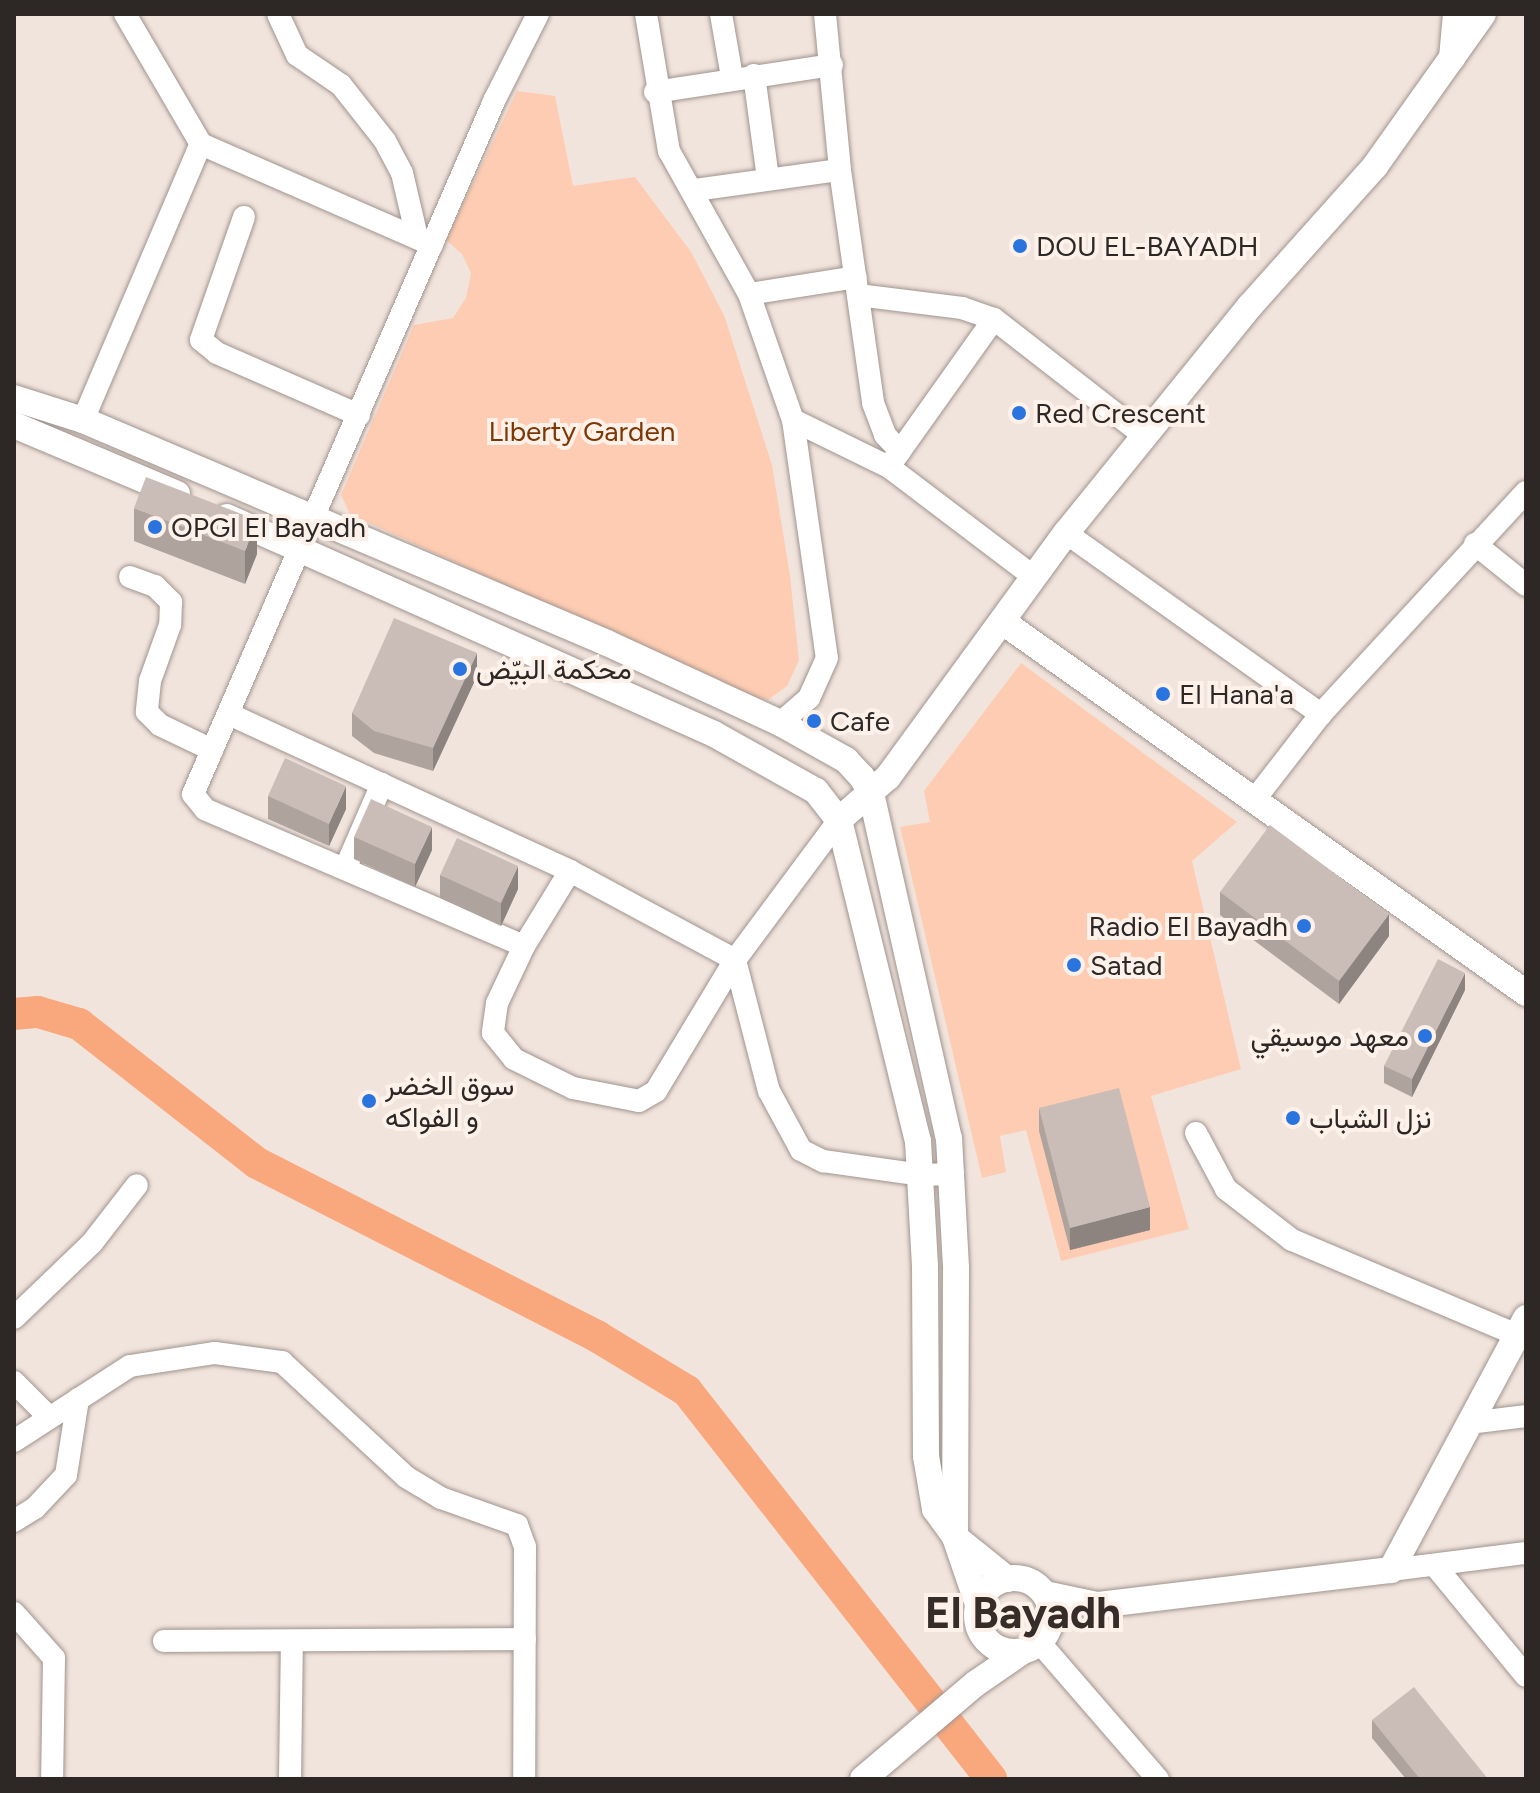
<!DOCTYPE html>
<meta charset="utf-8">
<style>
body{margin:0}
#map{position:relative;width:1540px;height:1793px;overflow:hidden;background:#f1e4dd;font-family:Figtree,Vazirmatn,sans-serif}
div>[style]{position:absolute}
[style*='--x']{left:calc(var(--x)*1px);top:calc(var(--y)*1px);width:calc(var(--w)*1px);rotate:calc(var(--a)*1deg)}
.green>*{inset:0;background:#feccb2}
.river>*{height:32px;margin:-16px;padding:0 16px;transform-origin:16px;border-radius:16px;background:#f9a87d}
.roads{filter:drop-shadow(0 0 2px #a0948e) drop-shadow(0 0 2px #a0948e)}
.minor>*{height:22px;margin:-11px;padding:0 11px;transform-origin:11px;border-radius:11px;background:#fff}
.major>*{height:26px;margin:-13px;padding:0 13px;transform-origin:13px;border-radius:13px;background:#fff}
.major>.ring{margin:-13px;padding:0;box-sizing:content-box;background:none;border:26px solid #fff;border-radius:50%}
.wall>*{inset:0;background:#aea39d}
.shaded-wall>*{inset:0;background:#8d8480}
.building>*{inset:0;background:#cabdb7}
.dots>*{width:22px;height:22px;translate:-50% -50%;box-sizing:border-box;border:4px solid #fef1ea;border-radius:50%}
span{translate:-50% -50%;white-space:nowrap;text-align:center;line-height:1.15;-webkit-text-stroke:8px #fef1ea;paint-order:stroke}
.poi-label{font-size:28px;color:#2d2826}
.left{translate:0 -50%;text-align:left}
.right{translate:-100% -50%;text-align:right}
.park-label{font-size:28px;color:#7e3703}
.town-label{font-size:44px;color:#372d28;font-weight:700}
.frame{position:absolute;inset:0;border:16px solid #2d2826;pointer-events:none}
</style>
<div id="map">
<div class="green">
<i style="clip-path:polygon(517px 91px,555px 96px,573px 186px,635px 177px,691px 252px,724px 315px,772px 465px,790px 576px,799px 660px,787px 686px,768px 700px,736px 692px,350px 514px,341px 495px,414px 325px,453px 318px,466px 298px,471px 273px,462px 254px,446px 240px)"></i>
<i style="clip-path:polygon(1021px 663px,1237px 822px,1192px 861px,1241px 1069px,1151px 1096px,1189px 1229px,1061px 1261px,1026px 1130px,1000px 1136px,1006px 1172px,982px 1178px,900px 827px,930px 822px,924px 791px)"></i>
</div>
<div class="river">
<i style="--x:14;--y:1014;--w:24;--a:-5"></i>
<i style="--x:38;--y:1012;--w:43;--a:16.3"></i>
<i style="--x:79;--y:1024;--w:226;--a:38"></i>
<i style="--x:257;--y:1163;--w:383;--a:27"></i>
<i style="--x:598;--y:1337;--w:104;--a:31.2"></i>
<i style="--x:687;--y:1391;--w:493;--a:51.9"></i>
</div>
<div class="roads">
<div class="minor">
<i style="--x:125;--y:14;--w:151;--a:59.7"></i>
<i style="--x:201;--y:144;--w:252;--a:23.6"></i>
<i style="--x:278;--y:14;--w:45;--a:65.1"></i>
<i style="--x:297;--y:55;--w:53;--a:34.3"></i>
<i style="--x:341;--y:85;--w:71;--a:51.8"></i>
<i style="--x:385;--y:141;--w:36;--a:62"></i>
<i style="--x:402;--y:173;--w:66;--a:76.8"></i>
<i style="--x:646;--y:14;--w:139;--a:80.5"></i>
<i style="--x:669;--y:151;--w:164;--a:60.8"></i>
<i style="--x:749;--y:294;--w:133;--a:70.8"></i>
<i style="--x:793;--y:420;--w:240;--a:81.9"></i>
<i style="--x:827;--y:658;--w:44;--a:114.2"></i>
<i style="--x:809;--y:698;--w:38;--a:139"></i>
<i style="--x:721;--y:14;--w:64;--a:80.1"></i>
<i style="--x:825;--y:14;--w:157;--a:84.5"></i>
<i style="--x:840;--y:170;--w:235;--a:81.9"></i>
<i style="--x:873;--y:403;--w:34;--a:69"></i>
<i style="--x:885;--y:435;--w:22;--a:47"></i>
<i style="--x:754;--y:75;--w:104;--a:82.3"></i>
<i style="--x:655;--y:92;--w:179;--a:-8.7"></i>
<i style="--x:695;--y:190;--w:146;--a:-7.9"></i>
<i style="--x:244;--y:217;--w:130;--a:109.3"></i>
<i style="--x:201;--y:340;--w:21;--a:39"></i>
<i style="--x:217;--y:353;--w:155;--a:23.6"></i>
<i style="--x:749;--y:294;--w:108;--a:-9"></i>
<i style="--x:858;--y:295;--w:105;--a:7.1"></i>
<i style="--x:962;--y:308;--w:34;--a:19"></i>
<i style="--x:994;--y:319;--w:189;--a:37.9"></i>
<i style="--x:83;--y:420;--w:300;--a:-66.9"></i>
<i style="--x:793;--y:420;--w:107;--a:26.1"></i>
<i style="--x:889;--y:467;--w:182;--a:37.2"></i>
<i style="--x:893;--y:461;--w:174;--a:-54.6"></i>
<i style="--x:1066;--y:533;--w:313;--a:35.4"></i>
<i style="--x:1475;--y:544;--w:65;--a:38.8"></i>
<i style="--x:130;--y:577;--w:27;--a:20"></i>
<i style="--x:155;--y:586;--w:23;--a:45"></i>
<i style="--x:171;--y:602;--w:23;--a:92"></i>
<i style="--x:170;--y:625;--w:59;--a:109.7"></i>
<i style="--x:150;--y:681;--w:31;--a:96"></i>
<i style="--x:147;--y:712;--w:18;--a:45"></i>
<i style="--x:160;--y:725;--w:58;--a:25.7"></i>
<i style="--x:231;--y:715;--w:373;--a:24.7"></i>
<i style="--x:570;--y:871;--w:187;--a:28.3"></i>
<i style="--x:735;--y:960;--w:135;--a:75.5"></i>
<i style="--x:769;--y:1091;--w:67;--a:61.5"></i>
<i style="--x:801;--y:1150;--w:25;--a:27"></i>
<i style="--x:823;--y:1161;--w:99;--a:8.1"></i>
<i style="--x:921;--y:1175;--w:32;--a:-2"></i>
<i style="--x:1255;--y:799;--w:108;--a:-52.2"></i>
<i style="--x:1321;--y:714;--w:302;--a:-47.3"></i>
<i style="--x:345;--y:869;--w:93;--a:-66.5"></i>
<i style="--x:570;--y:871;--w:88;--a:121.5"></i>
<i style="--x:524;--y:946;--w:63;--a:115.3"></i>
<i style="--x:497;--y:1003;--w:30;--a:98"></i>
<i style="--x:493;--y:1033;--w:33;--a:51"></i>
<i style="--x:514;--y:1059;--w:66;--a:26.2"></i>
<i style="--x:573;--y:1088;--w:67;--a:11.1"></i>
<i style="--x:639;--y:1101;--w:20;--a:-30"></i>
<i style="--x:656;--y:1091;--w:153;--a:-58.9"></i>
<i style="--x:735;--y:960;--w:174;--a:-53.4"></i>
<i style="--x:524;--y:946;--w:347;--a:-156.8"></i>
<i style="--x:205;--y:809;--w:19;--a:-129"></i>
<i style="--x:193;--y:794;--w:756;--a:-66.52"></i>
<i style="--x:494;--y:101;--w:97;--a:-63.2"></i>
<i style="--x:1196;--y:1133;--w:64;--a:61.8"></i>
<i style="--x:1226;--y:1189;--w:83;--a:37.7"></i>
<i style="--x:1292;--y:1240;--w:244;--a:22.9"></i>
<i style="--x:14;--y:1318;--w:108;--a:-43.9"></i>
<i style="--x:92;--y:1243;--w:73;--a:-52.2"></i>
<i style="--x:14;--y:1382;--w:48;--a:45"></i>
<i style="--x:1469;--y:1423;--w:57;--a:-7"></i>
<i style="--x:14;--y:1441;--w:138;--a:-32.9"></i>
<i style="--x:130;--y:1366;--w:86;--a:-8.7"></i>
<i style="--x:215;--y:1353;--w:68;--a:7.7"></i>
<i style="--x:282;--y:1362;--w:169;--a:42.8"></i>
<i style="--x:406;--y:1477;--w:41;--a:31"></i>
<i style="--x:441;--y:1498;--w:81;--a:19.6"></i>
<i style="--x:517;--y:1525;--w:23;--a:70"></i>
<i style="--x:525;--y:1547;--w:232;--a:90.2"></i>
<i style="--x:14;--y:1521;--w:25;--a:-32"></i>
<i style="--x:35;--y:1508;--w:45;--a:-46.8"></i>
<i style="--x:66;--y:1475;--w:77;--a:-81"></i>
<i style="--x:1436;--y:1567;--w:141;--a:50.5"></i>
<i style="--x:1391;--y:1570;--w:136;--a:-7.2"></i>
<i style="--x:14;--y:1613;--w:60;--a:48.4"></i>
<i style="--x:54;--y:1658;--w:121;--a:90.9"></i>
<i style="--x:164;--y:1641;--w:361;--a:-0.3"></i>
<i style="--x:1040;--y:1643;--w:180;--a:49.1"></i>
<i style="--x:290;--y:1779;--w:137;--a:-89.2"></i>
</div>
<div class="major">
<i style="--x:1452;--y:58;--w:44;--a:-84.8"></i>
<i style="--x:14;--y:398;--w:72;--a:17.7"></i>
<i style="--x:83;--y:420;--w:569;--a:23.05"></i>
<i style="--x:607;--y:643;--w:191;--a:24.8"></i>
<i style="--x:780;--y:723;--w:76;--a:29.3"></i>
<i style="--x:846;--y:760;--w:23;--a:47"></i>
<i style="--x:862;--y:777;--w:18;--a:61"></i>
<i style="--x:871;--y:793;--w:354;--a:77.3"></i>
<i style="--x:949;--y:1138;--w:130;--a:86.9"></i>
<i style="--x:956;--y:1268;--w:269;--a:90.2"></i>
<i style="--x:955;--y:1537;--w:71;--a:71.1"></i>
<i style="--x:14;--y:425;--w:177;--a:22.9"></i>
<i style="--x:227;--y:517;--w:533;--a:24.02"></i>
<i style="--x:714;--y:734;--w:117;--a:29.2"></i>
<i style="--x:816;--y:791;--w:37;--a:52"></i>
<i style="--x:839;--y:820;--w:331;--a:76.2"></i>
<i style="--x:918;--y:1141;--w:125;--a:86.8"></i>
<i style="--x:925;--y:1266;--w:190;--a:89.7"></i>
<i style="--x:926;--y:1456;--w:54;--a:80.4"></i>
<i style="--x:935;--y:1509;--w:34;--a:54"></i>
<i style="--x:955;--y:1537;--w:67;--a:38.9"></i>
<i style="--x:1003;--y:622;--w:641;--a:35.35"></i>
<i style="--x:839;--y:820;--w:65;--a:-41.3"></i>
<i style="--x:888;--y:777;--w:302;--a:-53.9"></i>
<i style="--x:1066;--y:533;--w:292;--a:-51"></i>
<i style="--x:1250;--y:306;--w:188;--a:-48.2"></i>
<i style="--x:1375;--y:166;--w:186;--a:-54.6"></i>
<i class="ring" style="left:977px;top:1578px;width:48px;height:48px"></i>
<i style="--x:1045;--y:1594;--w:53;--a:11.9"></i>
<i style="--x:1097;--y:1605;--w:296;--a:-6.8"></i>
<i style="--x:1391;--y:1570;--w:286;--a:-61.8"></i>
<i style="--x:863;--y:1779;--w:147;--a:-40.3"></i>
<i style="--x:975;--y:1684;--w:55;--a:-34.6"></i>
</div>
</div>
<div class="wall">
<i style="clip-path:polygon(134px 508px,257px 554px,245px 584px,134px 541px)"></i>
<i style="clip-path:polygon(477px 676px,433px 771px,374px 753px,352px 736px,352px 713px)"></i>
<i style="clip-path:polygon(268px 796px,346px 809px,329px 846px,268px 819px)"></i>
<i style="clip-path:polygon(354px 837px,432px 850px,415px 887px,354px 859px)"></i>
<i style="clip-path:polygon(440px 875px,518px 889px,501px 926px,440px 898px)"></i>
<i style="clip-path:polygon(1220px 892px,1389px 936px,1339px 1004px,1220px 915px)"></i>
<i style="clip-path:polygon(1465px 990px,1412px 1097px,1384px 1083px,1384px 1066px)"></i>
<i style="clip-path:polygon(1039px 1108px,1150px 1230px,1070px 1250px,1039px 1131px)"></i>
<i style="clip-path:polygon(1372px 1720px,1488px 1779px,1406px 1779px,1372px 1738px)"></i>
</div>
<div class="shaded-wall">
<i style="clip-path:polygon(257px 520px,257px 554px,245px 584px,245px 551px)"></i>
<i style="clip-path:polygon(477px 653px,477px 676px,433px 771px,433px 748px)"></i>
<i style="clip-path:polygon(346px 786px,346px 809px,329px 846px,329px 824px)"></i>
<i style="clip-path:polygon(432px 827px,432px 850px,415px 887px,415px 864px)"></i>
<i style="clip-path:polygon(518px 866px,518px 889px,501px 926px,501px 903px)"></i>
<i style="clip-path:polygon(1389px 914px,1389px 936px,1339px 1004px,1339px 981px)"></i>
<i style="clip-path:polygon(1465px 973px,1465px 990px,1412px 1097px,1412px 1079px)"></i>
<i style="clip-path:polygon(1150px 1207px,1150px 1230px,1070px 1250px,1070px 1228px)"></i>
</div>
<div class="building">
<i style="clip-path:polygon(146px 477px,257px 520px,245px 551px,134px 508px)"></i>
<i style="clip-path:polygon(394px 618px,477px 653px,433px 748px,374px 731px,352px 713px)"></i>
<i style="clip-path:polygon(285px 758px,346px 786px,329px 824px,268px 796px)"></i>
<i style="clip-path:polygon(371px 799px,432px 827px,415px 864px,354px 837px)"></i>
<i style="clip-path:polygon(1270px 825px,1389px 914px,1339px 981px,1220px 892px)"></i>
<i style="clip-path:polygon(457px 838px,518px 866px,501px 903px,440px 875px)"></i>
<i style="clip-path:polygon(1438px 959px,1465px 973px,1412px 1079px,1384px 1066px)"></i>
<i style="clip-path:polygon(1119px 1088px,1150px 1207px,1070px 1228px,1039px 1108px)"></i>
<i style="clip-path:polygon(1414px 1687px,1488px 1779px,1420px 1779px,1372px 1720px)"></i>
</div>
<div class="dots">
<i style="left:1020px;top:246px;background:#2a74e0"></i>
<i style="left:1019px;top:413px;background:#2a74e0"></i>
<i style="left:155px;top:527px;background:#2a74e0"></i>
<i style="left:460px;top:669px;background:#2a74e0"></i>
<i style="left:1163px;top:694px;background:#2a74e0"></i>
<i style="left:814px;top:721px;background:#2a74e0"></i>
<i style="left:1304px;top:926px;background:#2a74e0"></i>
<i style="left:1074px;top:965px;background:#2a74e0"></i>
<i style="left:1425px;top:1036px;background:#2a74e0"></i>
<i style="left:369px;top:1101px;background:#2a74e0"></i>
<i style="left:1293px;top:1118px;background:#2a74e0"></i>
</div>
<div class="poi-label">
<span class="left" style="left:1036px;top:246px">DOU EL-BAYADH</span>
<span class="left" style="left:1035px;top:413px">Red Crescent</span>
<span class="left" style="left:171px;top:527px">OPGI El Bayadh</span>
<span class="left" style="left:476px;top:669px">محكمة البيّض</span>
<span class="left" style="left:1179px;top:694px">El Hana'a</span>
<span class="left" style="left:830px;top:721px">Cafe</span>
<span class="right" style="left:1288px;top:926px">Radio El Bayadh</span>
<span class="left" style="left:1090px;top:965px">Satad</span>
<span class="right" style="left:1409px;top:1036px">معهد موسيقي</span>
<span class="left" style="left:385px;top:1101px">سوق الخضر<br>و الفواكه</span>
<span class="left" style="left:1309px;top:1118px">نزل الشباب</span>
</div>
<div class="park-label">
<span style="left:582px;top:431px">Liberty Garden</span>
</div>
<div class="town-label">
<span style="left:1023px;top:1613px">El Bayadh</span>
</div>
<div class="frame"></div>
</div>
